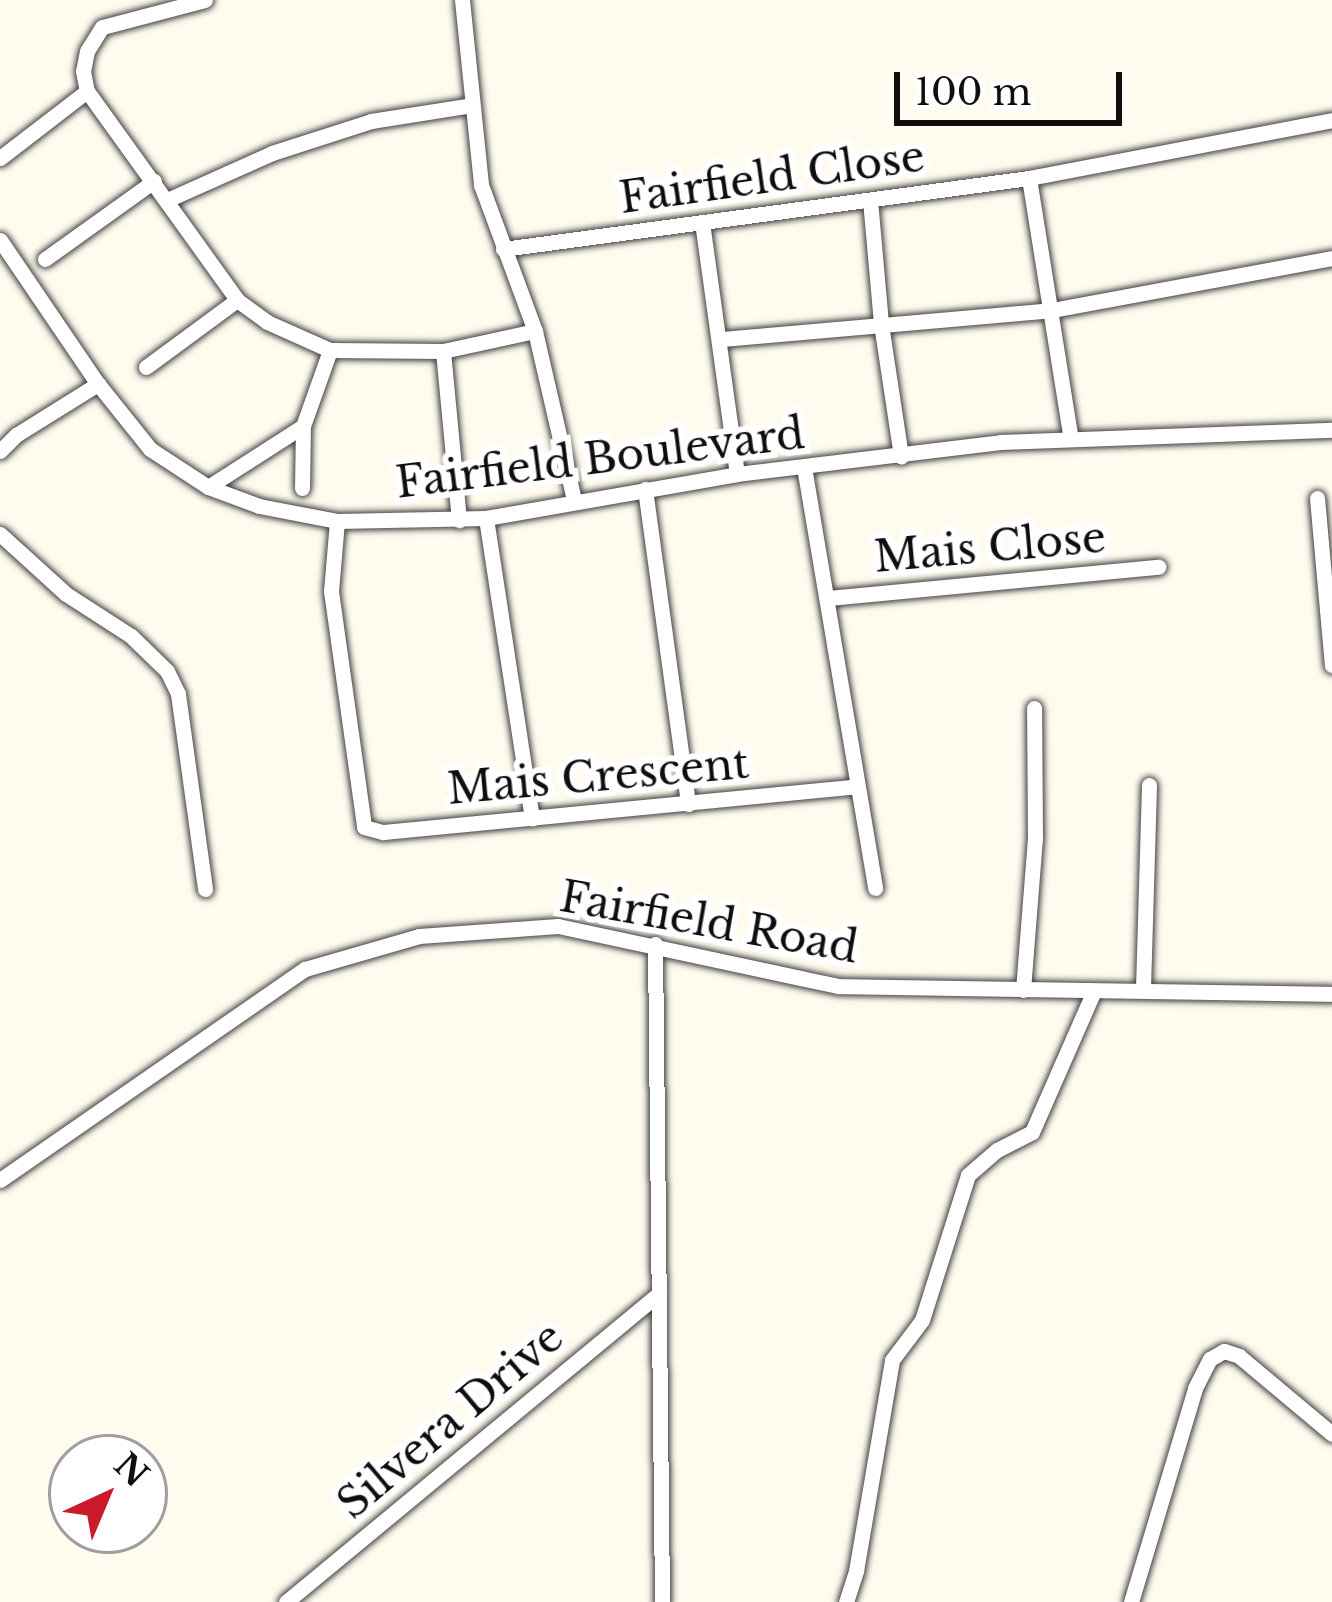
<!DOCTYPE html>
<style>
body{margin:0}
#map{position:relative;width:1332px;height:1602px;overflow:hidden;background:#fffbef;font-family:"Libre Baskerville",serif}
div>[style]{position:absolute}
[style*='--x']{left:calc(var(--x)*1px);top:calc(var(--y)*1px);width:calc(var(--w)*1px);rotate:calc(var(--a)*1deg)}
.roads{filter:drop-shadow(0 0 3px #414141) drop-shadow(0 0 3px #414141)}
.minor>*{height:15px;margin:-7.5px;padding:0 7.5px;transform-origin:7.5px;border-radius:7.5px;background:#fff}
span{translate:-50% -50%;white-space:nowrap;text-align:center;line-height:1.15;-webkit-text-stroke:12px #fff;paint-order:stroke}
.street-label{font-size:42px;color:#0e0e0e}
.north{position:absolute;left:48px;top:1434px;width:120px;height:120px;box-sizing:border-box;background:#fff;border:3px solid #9f9f9f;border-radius:50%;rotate:44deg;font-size:33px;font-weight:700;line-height:48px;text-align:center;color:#0e0e0e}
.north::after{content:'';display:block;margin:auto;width:42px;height:54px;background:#c91b29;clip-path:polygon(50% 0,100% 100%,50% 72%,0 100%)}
.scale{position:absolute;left:894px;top:72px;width:228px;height:54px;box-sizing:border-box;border:6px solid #0e0e0e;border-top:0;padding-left:15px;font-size:36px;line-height:42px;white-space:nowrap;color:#0e0e0e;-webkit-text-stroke:9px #fff;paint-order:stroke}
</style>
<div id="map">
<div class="roads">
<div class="minor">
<i style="--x:205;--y:0;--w:106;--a:165.3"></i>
<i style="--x:102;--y:27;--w:28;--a:122"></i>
<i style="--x:87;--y:51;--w:20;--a:101"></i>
<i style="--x:83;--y:71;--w:20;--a:79"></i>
<i style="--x:87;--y:91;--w:257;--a:54.3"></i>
<i style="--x:237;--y:300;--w:37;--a:36"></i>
<i style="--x:267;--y:322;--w:69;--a:24"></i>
<i style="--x:330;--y:350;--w:113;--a:0.5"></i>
<i style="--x:443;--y:351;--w:94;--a:-12.3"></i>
<i style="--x:462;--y:0;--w:186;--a:84.1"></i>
<i style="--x:481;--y:185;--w:156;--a:69.7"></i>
<i style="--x:535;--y:331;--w:173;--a:77"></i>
<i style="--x:0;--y:158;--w:110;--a:-37.6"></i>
<i style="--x:1029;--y:178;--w:264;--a:80.9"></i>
<i style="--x:167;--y:200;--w:115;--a:-24.1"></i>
<i style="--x:272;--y:153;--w:104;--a:-17.9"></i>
<i style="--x:371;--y:121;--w:102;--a:-9"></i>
<i style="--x:870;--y:200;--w:124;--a:84.9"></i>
<i style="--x:881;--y:324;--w:134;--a:81.4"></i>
<i style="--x:702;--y:222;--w:254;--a:82.1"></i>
<i style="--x:0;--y:240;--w:174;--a:55.8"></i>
<i style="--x:98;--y:384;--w:83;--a:51.3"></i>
<i style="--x:150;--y:449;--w:69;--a:33.2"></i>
<i style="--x:208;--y:487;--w:54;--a:20.4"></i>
<i style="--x:259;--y:506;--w:79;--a:10.9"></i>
<i style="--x:337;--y:521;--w:149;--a:-1.2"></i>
<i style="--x:486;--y:518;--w:255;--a:-9.9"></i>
<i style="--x:737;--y:474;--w:266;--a:-6.9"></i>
<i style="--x:1001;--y:442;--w:331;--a:-2.1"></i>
<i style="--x:503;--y:249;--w:531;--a:-7.69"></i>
<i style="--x:1029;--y:178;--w:309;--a:-10.8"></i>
<i style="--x:45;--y:259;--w:134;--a:-35.6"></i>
<i style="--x:721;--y:339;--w:332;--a:-5"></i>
<i style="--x:1052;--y:310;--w:285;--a:-10.5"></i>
<i style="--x:443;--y:351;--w:170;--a:84.6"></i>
<i style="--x:146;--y:367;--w:113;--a:-36.4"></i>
<i style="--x:0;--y:451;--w:23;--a:-45"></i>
<i style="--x:16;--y:435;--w:97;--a:-31.9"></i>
<i style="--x:804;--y:467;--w:427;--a:80.4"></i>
<i style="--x:208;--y:487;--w:113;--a:-32.7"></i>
<i style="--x:302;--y:488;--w:62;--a:-89.1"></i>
<i style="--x:303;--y:426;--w:81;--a:-70.4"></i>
<i style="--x:645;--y:489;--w:318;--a:82.2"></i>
<i style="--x:1317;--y:498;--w:168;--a:84.9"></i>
<i style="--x:486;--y:518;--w:304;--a:81.3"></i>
<i style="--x:337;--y:521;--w:70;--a:94.9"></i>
<i style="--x:331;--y:591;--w:238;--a:82"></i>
<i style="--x:364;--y:827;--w:20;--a:15"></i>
<i style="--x:383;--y:832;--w:476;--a:-5.5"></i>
<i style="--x:0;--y:534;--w:89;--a:42.3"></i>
<i style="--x:66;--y:594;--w:77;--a:32.9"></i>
<i style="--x:131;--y:636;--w:50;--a:44.2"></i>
<i style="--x:167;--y:671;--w:25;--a:64"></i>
<i style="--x:178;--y:694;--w:197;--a:82.1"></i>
<i style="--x:828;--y:598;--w:332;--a:-5.4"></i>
<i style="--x:655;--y:944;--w:658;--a:89.39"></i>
<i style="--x:1143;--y:988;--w:203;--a:-88.3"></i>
<i style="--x:1023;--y:990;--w:151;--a:-85.5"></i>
<i style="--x:1035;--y:839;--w:131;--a:-90.4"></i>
<i style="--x:0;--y:1180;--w:371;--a:-34.7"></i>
<i style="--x:305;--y:969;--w:119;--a:-16.1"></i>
<i style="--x:419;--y:936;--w:139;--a:-4.1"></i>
<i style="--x:558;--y:926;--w:286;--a:12.1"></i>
<i style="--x:838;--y:986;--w:494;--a:0.9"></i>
<i style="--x:286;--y:1602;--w:484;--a:-39.6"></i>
<i style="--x:846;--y:1602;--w:33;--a:-72"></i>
<i style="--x:856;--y:1571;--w:214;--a:-80.3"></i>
<i style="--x:892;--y:1360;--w:50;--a:-53.1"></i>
<i style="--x:922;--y:1320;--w:152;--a:-72.4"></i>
<i style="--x:968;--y:1175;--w:38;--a:-41"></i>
<i style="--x:997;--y:1150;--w:39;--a:-27"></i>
<i style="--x:1032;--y:1132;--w:154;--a:-66.3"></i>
<i style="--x:1131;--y:1602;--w:223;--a:-73.3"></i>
<i style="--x:1195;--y:1388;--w:33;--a:-63"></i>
<i style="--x:1210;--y:1359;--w:16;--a:-30"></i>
<i style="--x:1224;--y:1351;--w:16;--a:18"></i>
<i style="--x:1239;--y:1356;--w:121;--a:40"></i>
</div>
</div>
<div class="street-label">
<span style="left:772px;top:177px;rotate:-8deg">Fairfield Close</span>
<span style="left:600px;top:458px;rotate:-7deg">Fairfield Boulevard</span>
<span style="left:990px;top:547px;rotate:-5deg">Mais Close</span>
<span style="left:598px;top:776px;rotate:-5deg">Mais Crescent</span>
<span style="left:709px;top:922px;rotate:10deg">Fairfield Road</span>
<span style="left:450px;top:1420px;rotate:-40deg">Silvera Drive</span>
</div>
<div class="north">N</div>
<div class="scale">100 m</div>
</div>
